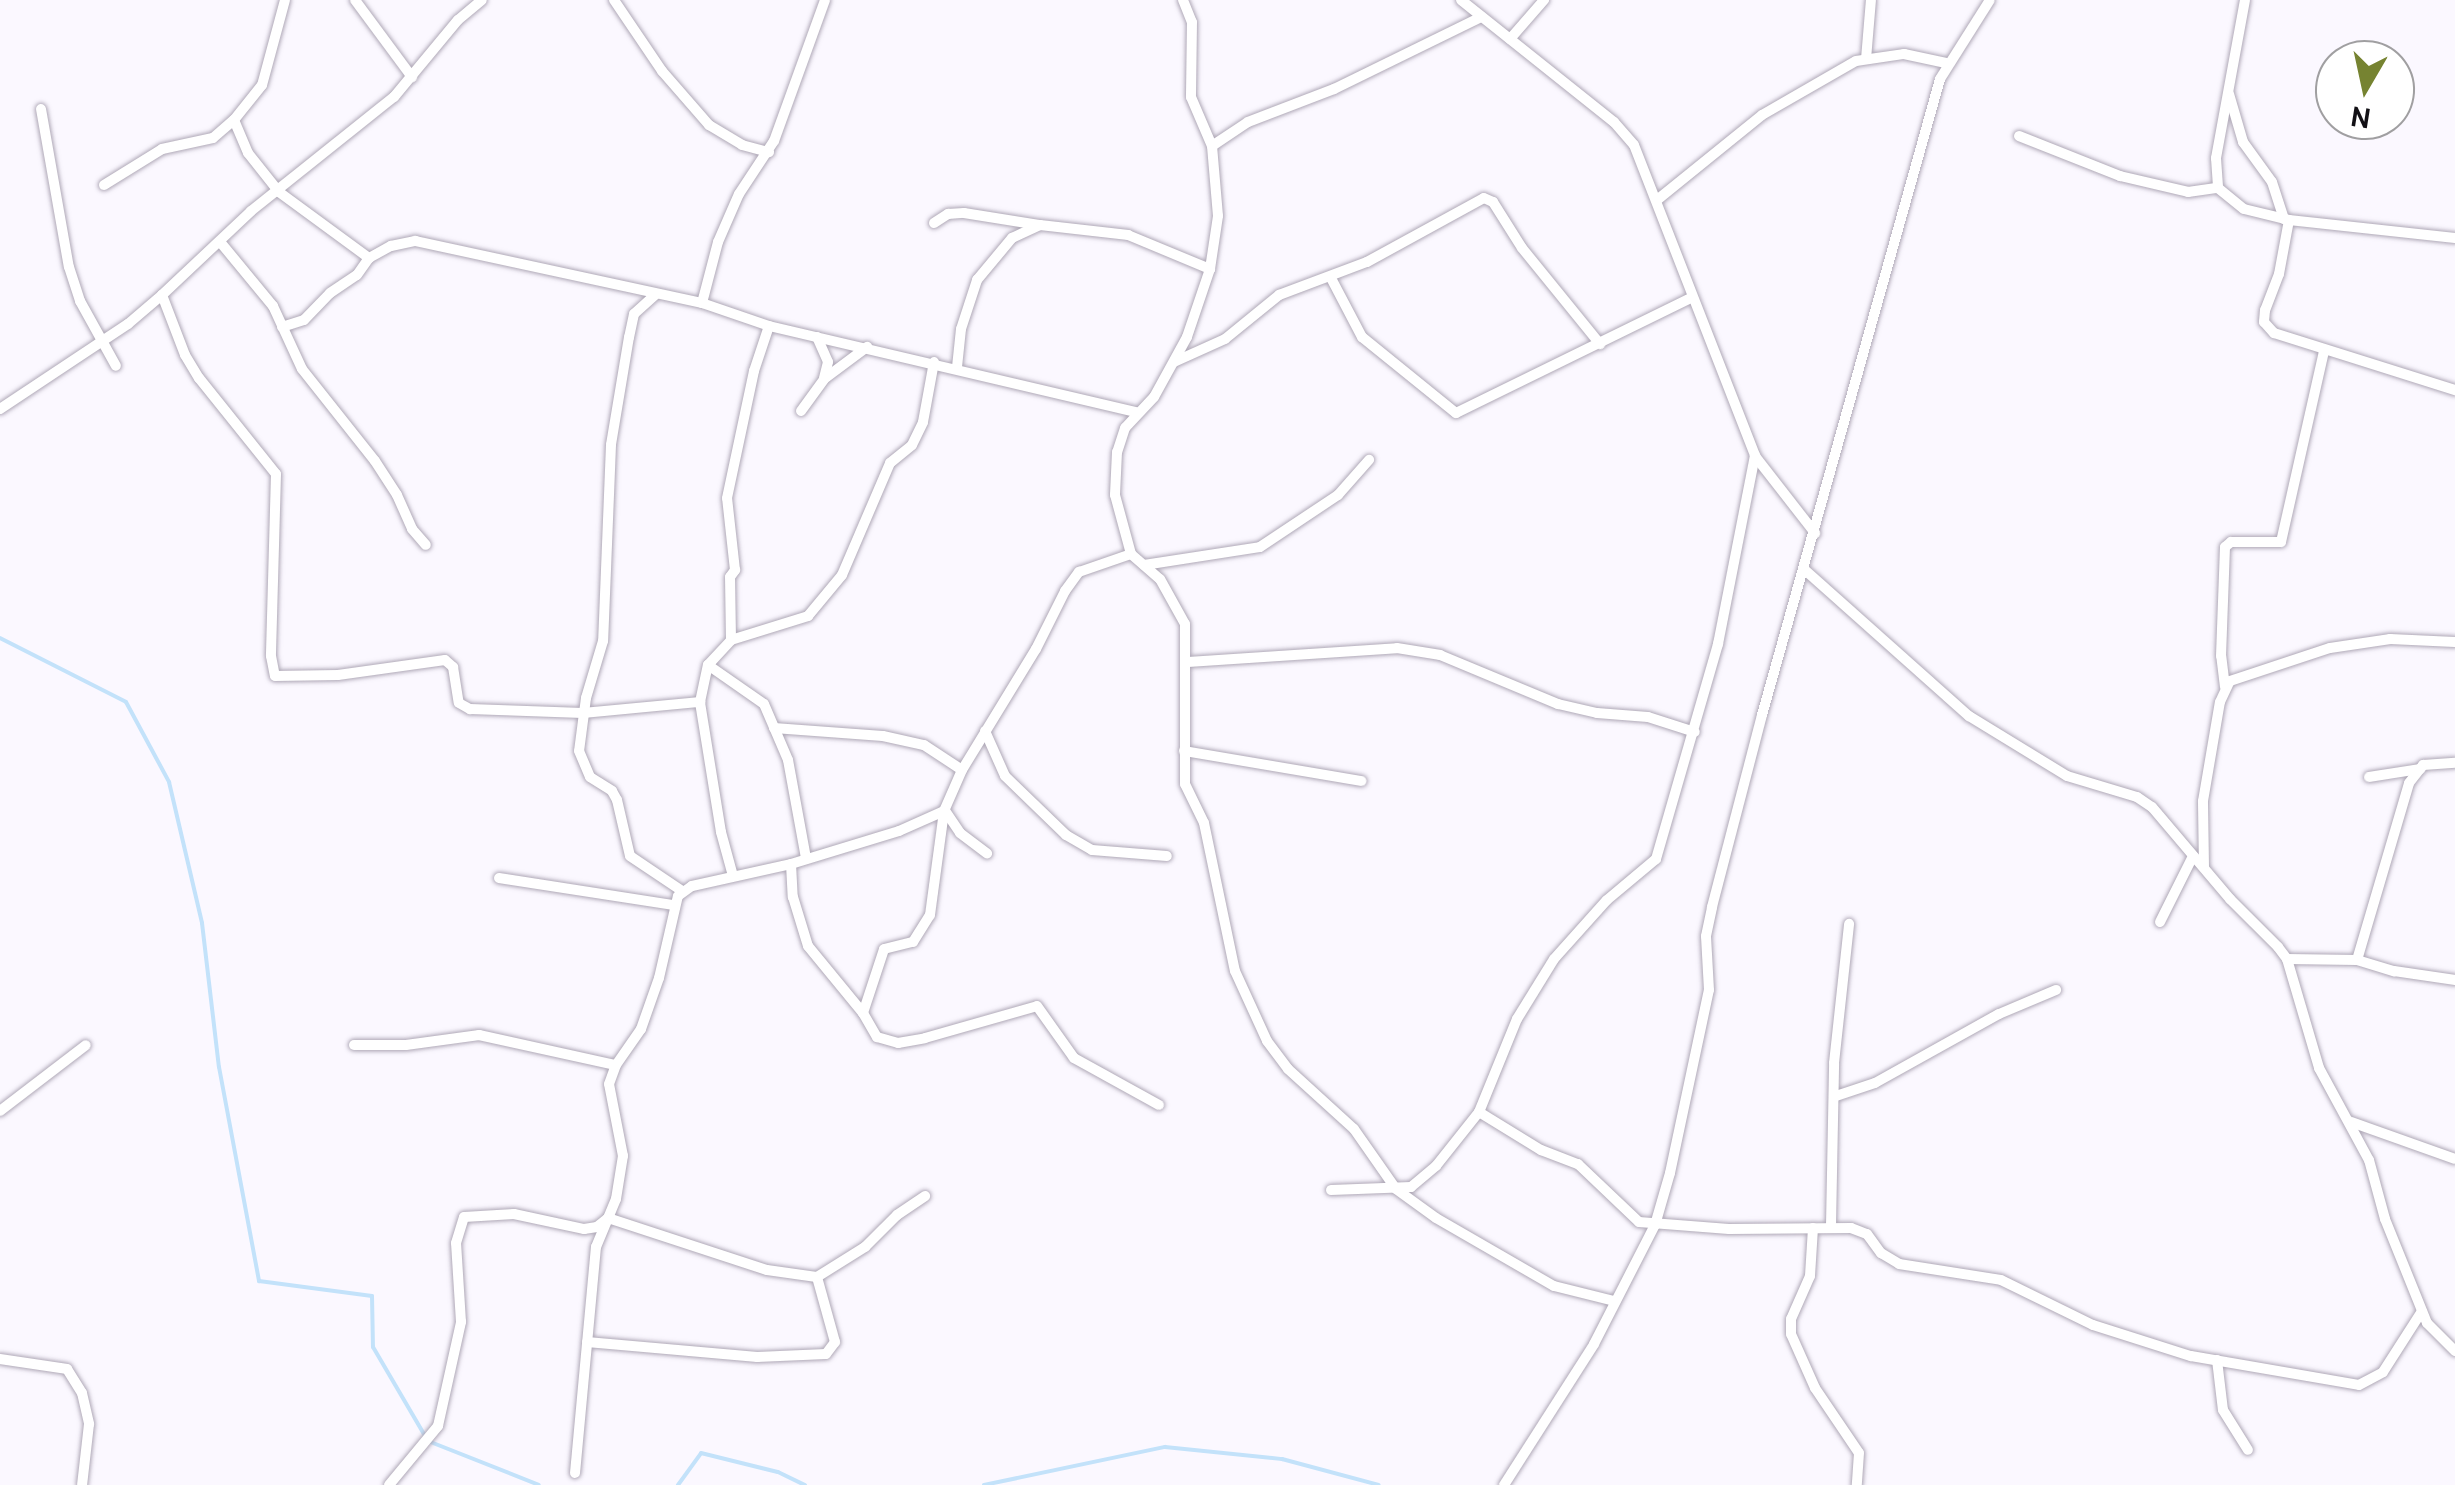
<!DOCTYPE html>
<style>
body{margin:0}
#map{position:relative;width:2455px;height:1485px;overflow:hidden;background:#fbf8ff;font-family:Cabin,sans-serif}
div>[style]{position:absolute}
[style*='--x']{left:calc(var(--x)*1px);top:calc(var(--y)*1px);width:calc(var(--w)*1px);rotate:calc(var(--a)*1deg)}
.stream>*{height:4px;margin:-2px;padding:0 2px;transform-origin:2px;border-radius:2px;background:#c3e2fa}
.roads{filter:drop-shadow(0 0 2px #afa8b7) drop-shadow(0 0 2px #afa8b7)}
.minor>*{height:10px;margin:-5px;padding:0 5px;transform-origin:5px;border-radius:5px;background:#fff}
span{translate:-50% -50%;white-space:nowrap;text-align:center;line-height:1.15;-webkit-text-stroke:8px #fff;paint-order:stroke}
.north{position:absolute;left:2315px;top:40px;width:100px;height:100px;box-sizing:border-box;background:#fff;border:2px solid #a09fa1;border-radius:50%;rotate:189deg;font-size:28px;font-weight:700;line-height:40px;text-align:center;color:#121015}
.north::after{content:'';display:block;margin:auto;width:35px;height:45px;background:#768331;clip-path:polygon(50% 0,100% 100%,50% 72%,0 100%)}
</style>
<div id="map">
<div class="stream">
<i style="--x:0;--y:638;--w:141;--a:26.9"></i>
<i style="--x:126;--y:702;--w:91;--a:61.7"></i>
<i style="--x:169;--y:782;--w:145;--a:76.8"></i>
<i style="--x:202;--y:923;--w:145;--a:83.3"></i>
<i style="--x:219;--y:1067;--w:218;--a:79.4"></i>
<i style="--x:259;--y:1281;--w:114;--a:7.6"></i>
<i style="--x:372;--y:1296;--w:51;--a:88.9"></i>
<i style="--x:373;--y:1347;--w:109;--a:59.7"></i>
<i style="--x:428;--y:1441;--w:119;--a:21.6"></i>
<i style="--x:678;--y:1485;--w:39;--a:-54"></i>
<i style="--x:701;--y:1453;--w:79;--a:13.9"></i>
<i style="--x:778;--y:1472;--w:30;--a:26"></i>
<i style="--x:984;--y:1485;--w:185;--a:-11.9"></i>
<i style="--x:1165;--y:1447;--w:118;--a:5.9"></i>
<i style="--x:1282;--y:1459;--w:100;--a:15"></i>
</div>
<div class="roads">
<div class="minor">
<i style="--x:285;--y:0;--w:88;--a:105.1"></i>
<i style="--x:262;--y:85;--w:45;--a:128.7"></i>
<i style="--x:234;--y:120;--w:36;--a:67"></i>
<i style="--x:248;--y:153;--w:50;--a:51.5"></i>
<i style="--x:279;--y:192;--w:112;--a:36.3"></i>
<i style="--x:355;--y:0;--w:96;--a:53.5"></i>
<i style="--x:614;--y:0;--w:86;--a:55.9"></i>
<i style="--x:662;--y:71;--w:72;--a:49"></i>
<i style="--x:709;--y:125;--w:39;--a:31"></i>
<i style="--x:742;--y:145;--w:28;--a:15"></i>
<i style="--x:1183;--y:0;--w:24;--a:68"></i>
<i style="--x:1192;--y:22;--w:75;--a:90.8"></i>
<i style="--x:1191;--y:97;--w:53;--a:66.8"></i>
<i style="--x:1212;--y:146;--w:70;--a:85.1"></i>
<i style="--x:1218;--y:216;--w:54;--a:98.6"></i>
<i style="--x:1210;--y:269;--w:72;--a:108.7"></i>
<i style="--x:1187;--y:337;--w:68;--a:118.8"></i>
<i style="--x:1154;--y:397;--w:42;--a:133.1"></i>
<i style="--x:1125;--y:428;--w:25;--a:108"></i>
<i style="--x:1117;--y:452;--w:43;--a:92.7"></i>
<i style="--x:1115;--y:495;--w:61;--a:74.8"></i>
<i style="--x:1131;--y:554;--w:38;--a:41"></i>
<i style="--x:1160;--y:579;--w:51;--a:60.9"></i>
<i style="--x:1185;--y:624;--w:160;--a:90"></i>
<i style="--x:1185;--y:784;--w:43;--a:64"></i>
<i style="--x:1204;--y:823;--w:151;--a:78.2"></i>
<i style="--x:1235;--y:971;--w:77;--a:65.4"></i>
<i style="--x:1267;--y:1041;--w:35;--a:53"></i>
<i style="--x:1288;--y:1069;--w:89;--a:42.3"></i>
<i style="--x:1354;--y:1129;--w:73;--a:55"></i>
<i style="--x:1396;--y:1189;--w:49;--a:35.9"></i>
<i style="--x:1436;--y:1218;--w:136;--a:30"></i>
<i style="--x:1554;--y:1286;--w:62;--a:14"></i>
<i style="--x:1461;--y:0;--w:196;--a:38.6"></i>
<i style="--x:1614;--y:122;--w:30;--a:49"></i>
<i style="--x:1634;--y:145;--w:334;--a:68.7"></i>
<i style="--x:1755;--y:456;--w:98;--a:52.1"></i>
<i style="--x:2245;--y:0;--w:161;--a:100.4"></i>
<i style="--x:2216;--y:158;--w:30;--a:86"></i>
<i style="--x:2218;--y:188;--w:33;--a:39"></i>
<i style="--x:2244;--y:209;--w:46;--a:13.7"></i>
<i style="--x:2289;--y:220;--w:167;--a:6.2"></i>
<i style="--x:1510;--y:39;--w:52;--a:-48.9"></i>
<i style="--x:1866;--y:59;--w:59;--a:-85.2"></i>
<i style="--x:2229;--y:94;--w:50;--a:73.7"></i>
<i style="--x:2243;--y:142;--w:49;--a:54.1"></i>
<i style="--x:2272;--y:182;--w:39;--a:72"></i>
<i style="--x:41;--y:109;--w:160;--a:80"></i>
<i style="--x:69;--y:267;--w:36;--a:72"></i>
<i style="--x:80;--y:301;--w:74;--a:61"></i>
<i style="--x:2019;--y:136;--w:109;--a:21.6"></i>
<i style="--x:2120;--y:176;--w:70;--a:13.2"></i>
<i style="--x:2188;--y:192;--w:30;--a:-8"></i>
<i style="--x:1212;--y:146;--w:43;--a:-33.7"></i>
<i style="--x:1248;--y:122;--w:92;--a:-21"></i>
<i style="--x:1334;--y:89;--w:164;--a:-26.1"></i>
<i style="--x:104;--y:185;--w:68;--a:-31.8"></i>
<i style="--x:162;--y:149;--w:52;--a:-12.2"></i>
<i style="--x:213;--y:138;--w:28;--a:-41"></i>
<i style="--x:1657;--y:200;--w:135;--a:-39"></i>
<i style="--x:1762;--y:115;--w:108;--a:-29.9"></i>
<i style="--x:1856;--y:61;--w:49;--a:-8.3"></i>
<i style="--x:1904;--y:54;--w:43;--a:12.1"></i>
<i style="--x:2289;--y:220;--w:55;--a:100.5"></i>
<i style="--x:2279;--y:274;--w:39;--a:111"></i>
<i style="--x:2265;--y:310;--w:12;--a:95"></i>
<i style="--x:2264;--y:322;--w:15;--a:48"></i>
<i style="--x:2274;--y:333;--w:190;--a:17.5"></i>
<i style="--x:934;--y:223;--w:17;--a:-33"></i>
<i style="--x:948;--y:214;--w:16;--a:-4"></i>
<i style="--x:964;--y:213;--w:76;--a:9.1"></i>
<i style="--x:221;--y:243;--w:82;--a:50.5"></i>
<i style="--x:273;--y:306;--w:69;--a:65.3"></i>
<i style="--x:302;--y:369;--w:117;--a:51.6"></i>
<i style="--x:375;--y:461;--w:40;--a:57.1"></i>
<i style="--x:397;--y:495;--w:37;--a:66"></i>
<i style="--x:412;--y:529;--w:21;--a:49"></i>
<i style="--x:1331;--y:278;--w:67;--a:62.3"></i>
<i style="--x:1362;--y:337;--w:121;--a:39"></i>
<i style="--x:1456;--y:413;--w:262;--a:-26.1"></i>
<i style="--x:162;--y:295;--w:64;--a:69"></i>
<i style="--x:185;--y:355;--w:27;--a:59"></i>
<i style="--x:199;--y:378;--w:123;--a:51.3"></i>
<i style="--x:276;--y:474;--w:182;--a:91.6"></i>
<i style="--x:271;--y:656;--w:20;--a:79"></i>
<i style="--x:275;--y:676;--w:63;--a:-0.9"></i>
<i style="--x:338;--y:675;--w:108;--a:-8"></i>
<i style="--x:445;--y:660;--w:11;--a:41"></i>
<i style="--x:453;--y:667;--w:36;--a:81"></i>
<i style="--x:459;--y:703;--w:13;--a:29"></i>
<i style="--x:470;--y:709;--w:113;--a:2"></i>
<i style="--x:583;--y:713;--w:118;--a:-5.4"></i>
<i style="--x:655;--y:295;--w:28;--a:138"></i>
<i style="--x:634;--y:314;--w:24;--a:102"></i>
<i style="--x:629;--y:337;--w:109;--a:99.5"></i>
<i style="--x:611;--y:445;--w:196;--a:92.3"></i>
<i style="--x:603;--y:641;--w:59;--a:106.6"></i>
<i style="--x:586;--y:698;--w:53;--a:97.5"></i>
<i style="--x:579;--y:751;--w:28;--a:67"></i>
<i style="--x:590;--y:777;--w:26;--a:32"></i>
<i style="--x:612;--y:791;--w:10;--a:61"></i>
<i style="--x:617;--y:800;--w:57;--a:76.9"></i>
<i style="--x:630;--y:856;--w:63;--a:33.9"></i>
<i style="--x:702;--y:303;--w:63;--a:-75.3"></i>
<i style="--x:718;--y:242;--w:52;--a:-66.4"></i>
<i style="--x:739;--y:194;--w:64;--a:-56.6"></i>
<i style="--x:774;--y:141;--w:150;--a:-70.1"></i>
<i style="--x:282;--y:327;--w:23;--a:-18"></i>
<i style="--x:304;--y:320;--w:37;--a:-46"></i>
<i style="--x:330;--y:293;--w:32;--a:-34"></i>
<i style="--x:357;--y:275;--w:21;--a:-55"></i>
<i style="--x:369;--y:258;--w:25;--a:-29"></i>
<i style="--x:391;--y:246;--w:25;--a:-12"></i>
<i style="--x:415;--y:241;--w:294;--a:12.2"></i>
<i style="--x:702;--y:303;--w:71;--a:18.9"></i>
<i style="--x:769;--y:326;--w:377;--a:13.2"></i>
<i style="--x:817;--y:337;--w:27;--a:66"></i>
<i style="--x:828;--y:362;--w:16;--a:104"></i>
<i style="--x:1174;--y:362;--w:56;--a:-24.3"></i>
<i style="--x:1225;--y:339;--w:70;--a:-39.2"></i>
<i style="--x:1279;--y:295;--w:94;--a:-20.6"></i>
<i style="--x:1367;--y:262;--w:133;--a:-28.7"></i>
<i style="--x:1484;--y:198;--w:10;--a:24"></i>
<i style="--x:1493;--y:202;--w:54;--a:57.8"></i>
<i style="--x:1522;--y:248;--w:124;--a:50.9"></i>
<i style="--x:957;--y:367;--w:38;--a:-84"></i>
<i style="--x:961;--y:329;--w:52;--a:-71.9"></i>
<i style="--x:977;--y:280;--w:55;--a:-50.2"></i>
<i style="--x:1012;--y:238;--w:31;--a:-25"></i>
<i style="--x:1040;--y:225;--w:89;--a:6.5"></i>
<i style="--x:1128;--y:235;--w:89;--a:22.5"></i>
<i style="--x:0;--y:409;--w:154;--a:-33.6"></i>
<i style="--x:128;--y:324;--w:45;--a:-40.5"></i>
<i style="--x:162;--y:295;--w:122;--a:-43.3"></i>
<i style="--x:251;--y:211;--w:183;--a:-38.6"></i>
<i style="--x:394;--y:97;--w:100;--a:-50.3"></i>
<i style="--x:458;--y:20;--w:31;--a:-40"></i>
<i style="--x:801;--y:411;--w:39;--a:-54"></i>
<i style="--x:824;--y:379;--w:54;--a:-36.7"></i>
<i style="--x:1144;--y:565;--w:117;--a:-8.8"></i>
<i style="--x:1260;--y:547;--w:94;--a:-33.7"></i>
<i style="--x:1338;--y:495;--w:47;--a:-48.5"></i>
<i style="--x:1805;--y:570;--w:220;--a:41.7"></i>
<i style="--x:1969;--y:716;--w:115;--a:31.5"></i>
<i style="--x:2067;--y:776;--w:73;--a:16.7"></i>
<i style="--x:2137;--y:797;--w:18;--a:34"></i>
<i style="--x:2152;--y:807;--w:121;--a:49.7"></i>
<i style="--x:2230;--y:899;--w:68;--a:45"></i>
<i style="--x:2278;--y:947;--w:15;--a:53"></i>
<i style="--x:2287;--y:959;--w:114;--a:73.6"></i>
<i style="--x:2319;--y:1068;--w:105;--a:61.5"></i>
<i style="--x:2369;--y:1160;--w:61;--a:74.8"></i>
<i style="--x:2385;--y:1219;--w:112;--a:68"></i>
<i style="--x:2427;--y:1323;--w:40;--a:45"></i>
<i style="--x:731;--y:640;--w:63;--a:-90.9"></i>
<i style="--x:730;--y:577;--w:9;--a:-54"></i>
<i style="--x:735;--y:570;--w:72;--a:-96.3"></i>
<i style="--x:727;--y:498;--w:130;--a:-78"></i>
<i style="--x:754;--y:371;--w:47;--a:-71.6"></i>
<i style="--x:1188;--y:662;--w:209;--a:-3.8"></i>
<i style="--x:1397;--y:648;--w:44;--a:9.2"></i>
<i style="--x:1440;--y:655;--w:128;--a:22.6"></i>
<i style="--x:1558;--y:704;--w:40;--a:13"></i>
<i style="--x:1597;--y:713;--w:51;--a:4.5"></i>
<i style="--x:1648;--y:717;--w:49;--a:17.7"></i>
<i style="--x:708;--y:665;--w:68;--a:34.9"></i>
<i style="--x:764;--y:704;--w:61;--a:66.8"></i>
<i style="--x:788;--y:760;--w:100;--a:79.6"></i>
<i style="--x:2225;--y:687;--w:31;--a:-97"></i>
<i style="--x:2221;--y:656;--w:109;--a:-87.9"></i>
<i style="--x:2225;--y:547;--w:8;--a:-40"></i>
<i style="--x:2231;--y:542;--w:50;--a:0"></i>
<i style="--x:2281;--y:542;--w:196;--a:-77.3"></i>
<i style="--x:774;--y:728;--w:109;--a:4.2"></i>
<i style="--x:883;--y:736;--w:42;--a:12.4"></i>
<i style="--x:924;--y:745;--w:45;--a:33.3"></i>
<i style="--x:985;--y:731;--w:49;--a:66"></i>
<i style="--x:1005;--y:776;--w:85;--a:44"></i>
<i style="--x:1066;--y:835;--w:30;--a:30"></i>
<i style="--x:1092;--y:850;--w:75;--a:4.6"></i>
<i style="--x:1184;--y:751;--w:180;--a:9.6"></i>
<i style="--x:2369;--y:777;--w:52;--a:-8.9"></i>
<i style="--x:946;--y:812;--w:25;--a:56"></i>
<i style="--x:960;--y:833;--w:34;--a:37"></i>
<i style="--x:791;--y:864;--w:33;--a:87"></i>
<i style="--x:793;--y:897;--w:51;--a:73"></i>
<i style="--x:808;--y:946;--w:87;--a:50.6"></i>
<i style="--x:863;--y:1013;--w:28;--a:60"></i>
<i style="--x:877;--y:1037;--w:22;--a:16"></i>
<i style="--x:898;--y:1043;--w:27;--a:-10"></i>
<i style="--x:925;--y:1038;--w:116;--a:-15.9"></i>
<i style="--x:1037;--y:1006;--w:64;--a:54.6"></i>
<i style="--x:1074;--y:1058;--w:97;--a:28.9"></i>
<i style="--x:2204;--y:867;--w:66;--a:-90.9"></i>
<i style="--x:2203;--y:801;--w:100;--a:-80.3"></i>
<i style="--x:2220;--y:702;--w:23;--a:-65"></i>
<i style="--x:2230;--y:681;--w:105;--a:-18.3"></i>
<i style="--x:2330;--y:648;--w:61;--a:-8.5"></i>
<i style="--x:2390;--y:639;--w:65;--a:2.6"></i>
<i style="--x:733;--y:876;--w:46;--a:-105.3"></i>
<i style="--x:721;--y:832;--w:132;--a:-99.2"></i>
<i style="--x:700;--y:702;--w:38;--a:-78"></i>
<i style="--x:708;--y:665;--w:34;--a:-47"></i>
<i style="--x:731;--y:640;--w:81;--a:-17.3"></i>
<i style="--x:808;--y:616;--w:53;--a:-50.3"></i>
<i style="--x:842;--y:575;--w:122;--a:-66.8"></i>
<i style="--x:890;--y:463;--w:28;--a:-39"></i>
<i style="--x:912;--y:445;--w:25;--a:-64"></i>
<i style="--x:923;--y:422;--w:61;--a:-79.6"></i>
<i style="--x:499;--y:878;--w:177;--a:8.8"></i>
<i style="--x:2160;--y:922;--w:74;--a:-63.4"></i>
<i style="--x:2287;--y:959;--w:70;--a:0.8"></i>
<i style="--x:2357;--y:960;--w:39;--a:17"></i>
<i style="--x:2394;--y:971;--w:62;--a:8.4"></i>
<i style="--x:2357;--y:960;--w:184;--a:-73.6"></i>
<i style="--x:2409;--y:783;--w:23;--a:-52"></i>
<i style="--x:2423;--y:765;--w:32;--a:-4"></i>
<i style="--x:863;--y:1013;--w:67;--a:-71.8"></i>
<i style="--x:884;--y:949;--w:30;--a:-14"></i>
<i style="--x:913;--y:942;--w:32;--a:-58"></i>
<i style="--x:930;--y:915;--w:105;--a:-82.3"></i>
<i style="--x:354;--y:1045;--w:52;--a:0"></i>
<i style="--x:406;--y:1045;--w:74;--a:-7.8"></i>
<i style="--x:479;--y:1035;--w:140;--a:12.4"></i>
<i style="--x:1836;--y:1096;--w:41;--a:-18.4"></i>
<i style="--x:1875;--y:1083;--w:142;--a:-29.1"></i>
<i style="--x:1999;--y:1014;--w:62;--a:-22.8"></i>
<i style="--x:0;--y:1111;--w:108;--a:-37.5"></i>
<i style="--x:1479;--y:1112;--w:73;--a:31.5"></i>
<i style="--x:1541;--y:1150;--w:40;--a:21"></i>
<i style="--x:1578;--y:1164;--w:84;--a:43.6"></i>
<i style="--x:1639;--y:1222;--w:90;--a:4.4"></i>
<i style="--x:1729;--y:1229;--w:122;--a:-0.5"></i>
<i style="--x:1851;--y:1228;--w:17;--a:21"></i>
<i style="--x:1867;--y:1234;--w:24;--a:54"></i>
<i style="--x:1881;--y:1253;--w:21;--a:31"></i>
<i style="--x:1899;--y:1264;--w:103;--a:8.9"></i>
<i style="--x:2001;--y:1280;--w:102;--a:26.1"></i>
<i style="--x:2093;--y:1325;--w:103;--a:17.6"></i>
<i style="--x:2191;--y:1356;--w:170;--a:9.8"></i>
<i style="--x:2359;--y:1385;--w:27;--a:-28"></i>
<i style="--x:2383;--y:1372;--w:72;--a:-57.4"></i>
<i style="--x:2351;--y:1122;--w:110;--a:19.6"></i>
<i style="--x:1331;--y:1190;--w:80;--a:-2.1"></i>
<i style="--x:1411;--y:1187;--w:33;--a:-40"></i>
<i style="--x:1436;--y:1166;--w:69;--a:-51.5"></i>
<i style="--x:1479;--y:1112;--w:100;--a:-67.8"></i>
<i style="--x:1517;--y:1019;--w:70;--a:-58.3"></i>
<i style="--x:1554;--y:959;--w:79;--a:-48.1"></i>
<i style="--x:1607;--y:900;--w:64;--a:-39.9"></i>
<i style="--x:1656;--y:859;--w:224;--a:-73.9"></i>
<i style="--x:1718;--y:644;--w:192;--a:-78.9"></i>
<i style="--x:1831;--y:1225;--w:162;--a:-88.9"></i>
<i style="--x:1834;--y:1063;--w:140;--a:-83.8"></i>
<i style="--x:1813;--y:1228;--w:48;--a:93.6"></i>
<i style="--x:1810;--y:1276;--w:47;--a:113.8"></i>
<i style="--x:1791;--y:1319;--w:15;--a:90"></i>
<i style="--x:1791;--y:1334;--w:59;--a:66"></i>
<i style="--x:1815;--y:1388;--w:78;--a:55.9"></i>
<i style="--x:1859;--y:1453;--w:32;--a:94"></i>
<i style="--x:587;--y:1342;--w:171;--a:5"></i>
<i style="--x:757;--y:1357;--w:69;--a:-2.5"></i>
<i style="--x:826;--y:1354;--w:15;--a:-53"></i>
<i style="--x:835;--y:1342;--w:67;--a:-105.5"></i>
<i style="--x:0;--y:1359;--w:68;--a:8.5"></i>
<i style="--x:67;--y:1369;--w:28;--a:58"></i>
<i style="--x:82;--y:1393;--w:32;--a:77"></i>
<i style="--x:89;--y:1424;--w:61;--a:96.5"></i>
<i style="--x:2217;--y:1360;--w:50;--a:83.2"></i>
<i style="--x:2223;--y:1410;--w:47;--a:58"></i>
<i style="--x:575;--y:1473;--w:227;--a:-84.7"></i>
<i style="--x:596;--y:1247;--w:52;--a:-67.4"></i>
<i style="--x:616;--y:1199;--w:44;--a:-80.8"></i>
<i style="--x:623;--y:1156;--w:73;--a:-101"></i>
<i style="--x:609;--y:1084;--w:20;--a:-70"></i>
<i style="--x:616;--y:1065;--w:44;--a:-55.2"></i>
<i style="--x:641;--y:1029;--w:54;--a:-70.6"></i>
<i style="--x:659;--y:978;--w:84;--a:-77"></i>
<i style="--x:678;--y:896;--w:17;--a:-36"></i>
<i style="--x:692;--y:886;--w:101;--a:-12.5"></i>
<i style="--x:791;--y:864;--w:113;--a:-17"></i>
<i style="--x:899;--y:831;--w:49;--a:-24"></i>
<i style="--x:944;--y:811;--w:45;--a:-66.3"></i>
<i style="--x:962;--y:770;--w:142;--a:-58.6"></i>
<i style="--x:1036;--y:649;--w:65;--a:-63.4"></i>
<i style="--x:1065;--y:591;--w:24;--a:-54"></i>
<i style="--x:1079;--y:572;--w:55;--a:-19.1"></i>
<i style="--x:389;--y:1485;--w:77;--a:-50.3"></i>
<i style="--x:438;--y:1426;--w:107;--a:-77.5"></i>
<i style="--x:461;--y:1322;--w:79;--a:-93.6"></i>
<i style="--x:456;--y:1243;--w:27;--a:-73"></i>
<i style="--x:464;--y:1217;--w:50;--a:-3.4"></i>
<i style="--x:514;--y:1214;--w:72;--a:12.1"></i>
<i style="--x:584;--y:1229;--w:13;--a:-9"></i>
<i style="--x:597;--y:1227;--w:14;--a:-39"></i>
<i style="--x:608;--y:1218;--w:167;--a:18.1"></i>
<i style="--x:767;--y:1270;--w:50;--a:8"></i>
<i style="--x:817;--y:1277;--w:57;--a:-32"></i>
<i style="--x:865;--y:1247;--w:45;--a:-45"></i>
<i style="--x:897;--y:1215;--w:34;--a:-34"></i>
<i style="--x:1504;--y:1485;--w:167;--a:-57.4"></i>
<i style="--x:1594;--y:1344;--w:134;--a:-62.9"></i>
<i style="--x:1655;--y:1225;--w:54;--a:-73.9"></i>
<i style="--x:1670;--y:1173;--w:187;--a:-78"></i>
<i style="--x:1709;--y:990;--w:54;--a:-93.2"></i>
<i style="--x:1706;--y:936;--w:30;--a:-78"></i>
<i style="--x:1712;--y:907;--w:198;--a:-75.4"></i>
<i style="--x:1762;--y:715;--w:660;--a:-74.36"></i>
<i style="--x:1940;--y:79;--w:93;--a:-57.7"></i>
</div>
</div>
<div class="north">N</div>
</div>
